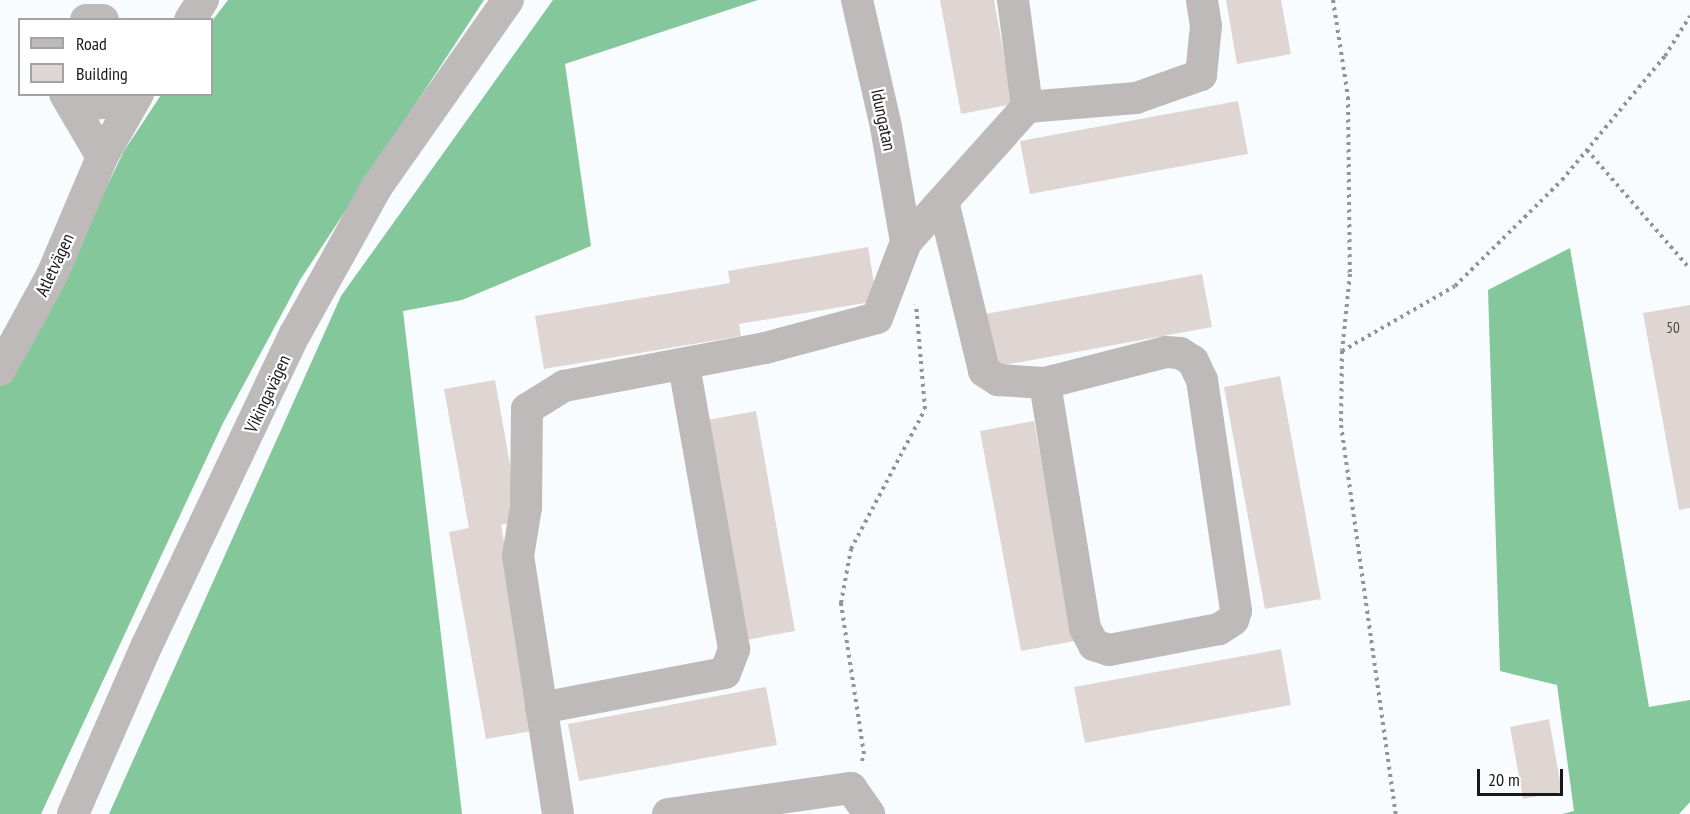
<!DOCTYPE html>
<meta charset="utf-8">
<style>
body{margin:0}
#map{position:relative;width:1690px;height:814px;overflow:hidden;background:#f9fcfe;font-family:"PT Sans Narrow",sans-serif}
div>[style]{position:absolute}
[style*='--x']{left:calc(var(--x)*1px);top:calc(var(--y)*1px);width:calc(var(--w)*1px);rotate:calc(var(--a)*1deg)}
.forest>*{inset:0;background:#84c79b}
.building>*{inset:0;background:#dfd6d4}
.path>*{height:4px;margin-top:-2px;transform-origin:0;background:repeating-linear-gradient(90deg,#919496 0 3px,transparent 0 7.5px)}
.street>*{height:32px;margin:-16px;padding:0 16px;transform-origin:16px;border-radius:16px;background:#bebaba}
span{translate:-50% -50%;white-space:nowrap;text-align:center;line-height:1.15;-webkit-text-stroke:4.5px #fff;paint-order:stroke}
.number-label{font-size:15px;color:#494849}
.number-label span{-webkit-text-stroke-width:0}
.street-label{font-size:18px;color:#17191b}
.legend{position:absolute;left:18px;top:18px;width:195px;height:78px;box-sizing:border-box;background:#fff;border:2px solid #a2a3a4;margin:0;padding:8px 10px;list-style:none;font-size:18px;color:#17191b}
.legend li{display:flex;align-items:center;gap:12px;height:30px}
.legend b{width:30px;border:2px solid #a2a3a4}
.scale{position:absolute;left:1477px;top:769px;width:86px;height:27px;box-sizing:border-box;border:3px solid #17191b;border-top:0;padding-left:8px;font-size:18px;line-height:21px;white-space:nowrap;color:#17191b;-webkit-text-stroke:4px #fff;paint-order:stroke}
</style>
<div id="map">
<div class="forest">
<i style="clip-path:polygon(228px 0,484px 0,300px 280px,223px 423px,41px 814px,0 814px,0 381px,76px 250px,124px 151px,161px 95px,212px 94px,212px 21px)"></i>
<i style="clip-path:polygon(553px 0,758px 0,565px 64px,591px 246px,462px 300px,403px 311px,462px 814px,109px 814px,341px 296px)"></i>
<i style="clip-path:polygon(1570px 248px,1649px 707px,1690px 700px,1690px 802px,1679px 814px,1562px 814px,1574px 811px,1557px 685px,1500px 671px,1488px 290px)"></i>
</div>
<div class="building">
<i style="clip-path:polygon(940px 0,994px 0,1013px 104px,961px 114px)"></i>
<i style="clip-path:polygon(1226px 0,1281px 0,1291px 54px,1237px 64px)"></i>
<i style="clip-path:polygon(1238px 101px,1248px 154px,1030px 194px,1020px 141px)"></i>
<i style="clip-path:polygon(868px 247px,877px 301px,739px 324px,741px 336px,544px 369px,535px 316px,730px 283px,728px 271px)"></i>
<i style="clip-path:polygon(1202px 274px,1212px 327px,994px 367px,985px 314px)"></i>
<i style="clip-path:polygon(1690px 305px,1690px 508px,1679px 510px,1643px 313px)"></i>
<i style="clip-path:polygon(1280px 376px,1321px 599px,1265px 609px,1224px 387px)"></i>
<i style="clip-path:polygon(495px 380px,520px 521px,501px 525px,538px 730px,486px 739px,449px 532px,469px 528px,444px 389px)"></i>
<i style="clip-path:polygon(756px 411px,795px 631px,741px 641px,702px 421px)"></i>
<i style="clip-path:polygon(1034px 421px,1075px 641px,1021px 651px,980px 431px)"></i>
<i style="clip-path:polygon(1281px 649px,1291px 705px,1085px 743px,1074px 687px)"></i>
<i style="clip-path:polygon(766px 687px,777px 745px,579px 781px,568px 724px)"></i>
<i style="clip-path:polygon(1549px 719px,1562px 792px,1523px 799px,1510px 727px)"></i>
</div>
<div class="path">
<i style="--x:1333;--y:0;--w:98;--a:81.2"></i>
<i style="--x:1348;--y:97;--w:177;--a:89.4"></i>
<i style="--x:1350;--y:274;--w:77;--a:95.9"></i>
<i style="--x:1342;--y:351;--w:74;--a:90.8"></i>
<i style="--x:1341;--y:425;--w:393;--a:82"></i>
<i style="--x:1587;--y:150;--w:157;--a:49.1"></i>
<i style="--x:1342;--y:351;--w:130;--a:-29.9"></i>
<i style="--x:1455;--y:286;--w:151;--a:-44.7"></i>
<i style="--x:1562;--y:180;--w:161;--a:-50.3"></i>
<i style="--x:1665;--y:56;--w:47;--a:-58"></i>
<i style="--x:862;--y:761;--w:7;--a:-74"></i>
<i style="--x:864;--y:754;--w:153;--a:-98.7"></i>
<i style="--x:841;--y:603;--w:55;--a:-79.5"></i>
<i style="--x:851;--y:549;--w:158;--a:-62.1"></i>
<i style="--x:925;--y:409;--w:105;--a:-94.9"></i>
</div>
<div class="street">
<i style="--x:857;--y:0;--w:130;--a:77.1"></i>
<i style="--x:886;--y:127;--w:117;--a:80.1"></i>
<i style="--x:1013;--y:0;--w:108;--a:82.5"></i>
<i style="--x:86;--y:20;--w:17;--a:0"></i>
<i style="--x:190;--y:20;--w:24;--a:-57"></i>
<i style="--x:65;--y:94;--w:73;--a:59.6"></i>
<i style="--x:67;--y:94;--w:24;--a:24"></i>
<i style="--x:89;--y:104;--w:14;--a:-4"></i>
<i style="--x:103;--y:103;--w:20;--a:-27"></i>
<i style="--x:943;--y:201;--w:175;--a:76.4"></i>
<i style="--x:984;--y:371;--w:17;--a:33"></i>
<i style="--x:998;--y:380;--w:47;--a:3.7"></i>
<i style="--x:1045;--y:383;--w:125;--a:-14.4"></i>
<i style="--x:1166;--y:352;--w:14;--a:4"></i>
<i style="--x:1180;--y:353;--w:15;--a:32"></i>
<i style="--x:1193;--y:361;--w:21;--a:65"></i>
<i style="--x:1202;--y:380;--w:233;--a:81.6"></i>
<i style="--x:1236;--y:611;--w:9;--a:108"></i>
<i style="--x:1233;--y:620;--w:17;--a:147"></i>
<i style="--x:1219;--y:629;--w:112;--a:169.2"></i>
<i style="--x:1109;--y:650;--w:16;--a:-162"></i>
<i style="--x:1094;--y:645;--w:19;--a:-118"></i>
<i style="--x:1085;--y:628;--w:248;--a:-99.3"></i>
<i style="--x:0;--y:370;--w:108;--a:-61.3"></i>
<i style="--x:52;--y:275;--w:128;--a:-67"></i>
<i style="--x:102;--y:157;--w:73;--a:-60.3"></i>
<i style="--x:541;--y:708;--w:187;--a:-10.8"></i>
<i style="--x:725;--y:673;--w:26;--a:-69"></i>
<i style="--x:734;--y:649;--w:289;--a:-100"></i>
<i style="--x:73;--y:814;--w:184;--a:-66.4"></i>
<i style="--x:147;--y:645;--w:344;--a:-64.6"></i>
<i style="--x:295;--y:334;--w:171;--a:-60.9"></i>
<i style="--x:378;--y:185;--w:226;--a:-54.9"></i>
<i style="--x:558;--y:814;--w:261;--a:-98.8"></i>
<i style="--x:518;--y:556;--w:50;--a:-80.7"></i>
<i style="--x:526;--y:507;--w:98;--a:-89.4"></i>
<i style="--x:527;--y:409;--w:44;--a:-31.9"></i>
<i style="--x:564;--y:386;--w:205;--a:-10.7"></i>
<i style="--x:765;--y:348;--w:116;--a:-15"></i>
<i style="--x:877;--y:318;--w:81;--a:-69.1"></i>
<i style="--x:906;--y:242;--w:181;--a:-48.1"></i>
<i style="--x:1027;--y:107;--w:109;--a:-4.7"></i>
<i style="--x:1136;--y:98;--w:69;--a:-19.5"></i>
<i style="--x:1201;--y:75;--w:49;--a:-84.2"></i>
<i style="--x:1206;--y:26;--w:26;--a:-99"></i>
<i style="--x:668;--y:814;--w:185;--a:-8.1"></i>
<i style="--x:851;--y:788;--w:32;--a:55"></i>
</div>
<div class="number-label">
<span style="left:1673px;top:328px">50</span>
</div>
<div class="street-label">
<span style="left:883px;top:120px;rotate:78deg">Idungatan</span>
<span style="left:55px;top:265px;rotate:-65deg">Atletvägen</span>
<span style="left:268px;top:394px;rotate:-65deg">Vikingavägen</span>
</div>
<ul class="legend">
<li><b style="height:8px;background:#bebaba"></b>Road</li>
<li><b style="height:16px;background:#dfd6d4"></b>Building</li>
</ul>
<div class="scale">20 m</div>
</div>
